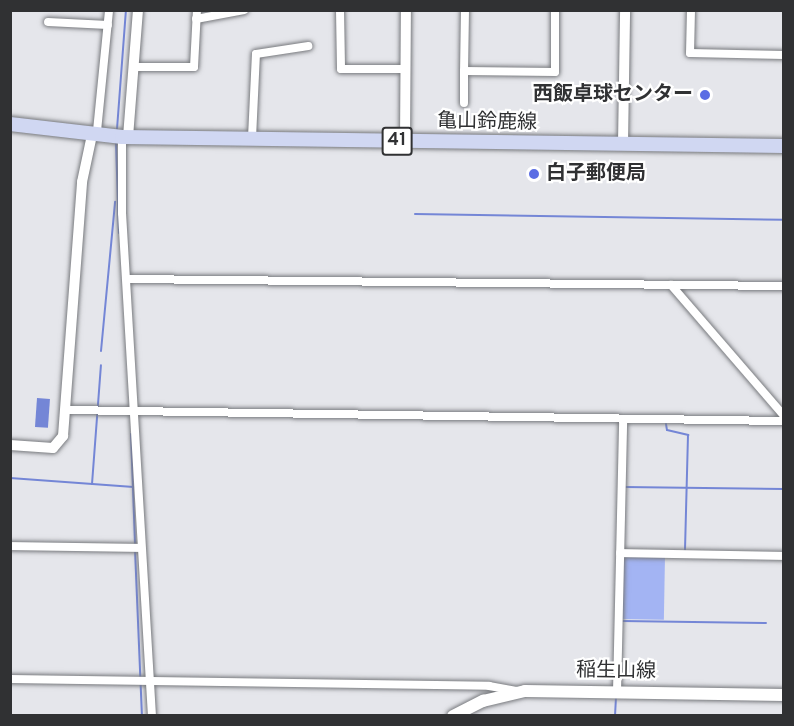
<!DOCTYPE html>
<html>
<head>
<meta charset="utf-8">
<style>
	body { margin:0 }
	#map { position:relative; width:794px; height:726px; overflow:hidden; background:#e5e6eb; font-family:Overpass,"Noto Sans JP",sans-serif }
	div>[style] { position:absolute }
	.green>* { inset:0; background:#a3b4f3; transform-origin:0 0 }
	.water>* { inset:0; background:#7486d6; transform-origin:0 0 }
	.stream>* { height:2px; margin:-1px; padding:0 1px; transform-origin:1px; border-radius:1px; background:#7486d6 }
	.roads { filter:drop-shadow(0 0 2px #787a7e) drop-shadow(0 0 2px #787a7e) }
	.minor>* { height:8px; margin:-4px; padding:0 4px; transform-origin:4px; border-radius:4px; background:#fff }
	.tertiary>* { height:10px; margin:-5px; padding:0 5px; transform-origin:5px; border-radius:5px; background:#fff }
	.secondary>* { height:12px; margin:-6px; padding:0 6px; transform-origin:6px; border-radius:6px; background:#fff }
	.primary>* { height:14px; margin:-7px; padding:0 7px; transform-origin:7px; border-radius:7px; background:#d0d7f2 }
	.dots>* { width:16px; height:16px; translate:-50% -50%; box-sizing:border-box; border:3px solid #fff; border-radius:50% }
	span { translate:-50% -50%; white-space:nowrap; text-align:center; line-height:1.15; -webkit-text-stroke:4.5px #fff; paint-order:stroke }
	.shield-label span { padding:2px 4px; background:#fff; border:2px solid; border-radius:4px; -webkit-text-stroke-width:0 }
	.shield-label { font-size:18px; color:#303133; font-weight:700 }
	.poi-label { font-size:20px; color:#303133; font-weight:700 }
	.right { translate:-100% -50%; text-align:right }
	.left { translate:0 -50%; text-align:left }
	.street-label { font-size:20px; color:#303133 }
	.frame { position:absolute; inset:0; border:12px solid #303133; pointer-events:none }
</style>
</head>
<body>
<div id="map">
	<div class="green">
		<i style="left:621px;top:555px;width:44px;height:64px;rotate:1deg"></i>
	</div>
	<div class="water">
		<i style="left:37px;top:398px;width:13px;height:29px;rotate:4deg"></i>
	</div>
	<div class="stream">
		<i style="left:117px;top:129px;width:119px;rotate:-85.7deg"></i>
		<i style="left:116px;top:143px;width:90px;rotate:88.1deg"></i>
		<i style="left:415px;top:214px;width:369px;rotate:0.9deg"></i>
		<i style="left:101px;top:351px;width:150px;rotate:-84.6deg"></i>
		<i style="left:666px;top:424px;width:6px;rotate:81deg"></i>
		<i style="left:667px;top:430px;width:22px;rotate:13deg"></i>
		<i style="left:688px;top:435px;width:116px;rotate:91.5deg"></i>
		<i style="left:131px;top:434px;width:111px;rotate:87.9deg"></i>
		<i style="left:10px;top:478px;width:124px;rotate:4.2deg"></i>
		<i style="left:92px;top:484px;width:119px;rotate:-85.7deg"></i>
		<i style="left:624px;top:487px;width:160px;rotate:0.7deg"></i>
		<i style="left:135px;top:550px;width:166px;rotate:87.6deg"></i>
		<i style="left:622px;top:621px;width:144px;rotate:0.8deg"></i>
		<i style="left:615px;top:716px;width:19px;rotate:-87deg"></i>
	</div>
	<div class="roads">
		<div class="minor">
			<i style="left:340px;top:10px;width:59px;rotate:89deg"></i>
			<i style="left:341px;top:69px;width:64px"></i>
			<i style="left:465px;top:10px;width:61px;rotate:90.9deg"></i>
			<i style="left:464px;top:71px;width:91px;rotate:0.6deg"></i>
			<i style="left:555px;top:72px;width:62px;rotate:-90deg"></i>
			<i style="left:691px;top:10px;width:43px;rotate:91.3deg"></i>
			<i style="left:690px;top:53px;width:94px;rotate:1.2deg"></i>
			<i style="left:196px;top:19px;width:49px;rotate:-10.6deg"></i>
			<i style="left:48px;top:22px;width:60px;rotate:2.9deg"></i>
			<i style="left:134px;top:67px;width:60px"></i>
			<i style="left:194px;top:67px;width:57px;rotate:-87deg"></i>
			<i style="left:464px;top:103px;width:32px;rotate:-90deg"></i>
			<i style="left:97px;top:131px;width:122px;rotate:-84.3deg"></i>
			<i style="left:122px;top:137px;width:76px;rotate:90deg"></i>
			<i style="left:122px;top:213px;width:504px;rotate:86.59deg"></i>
			<i style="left:252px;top:138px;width:84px;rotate:-87.3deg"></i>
			<i style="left:256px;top:54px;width:53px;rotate:-8.7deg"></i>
			<i style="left:127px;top:279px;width:657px;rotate:0.61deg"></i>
			<i style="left:671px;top:285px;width:173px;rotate:49.2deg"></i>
			<i style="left:65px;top:410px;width:719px;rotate:0.88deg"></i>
			<i style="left:10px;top:546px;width:131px;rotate:0.9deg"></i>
			<i style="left:620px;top:553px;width:164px;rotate:1deg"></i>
			<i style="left:10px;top:679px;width:479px;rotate:0.8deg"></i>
			<i style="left:489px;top:686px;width:28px;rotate:10deg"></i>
			<i style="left:617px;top:692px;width:272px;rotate:-88.7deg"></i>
		</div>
		<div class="tertiary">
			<i style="left:128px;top:137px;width:127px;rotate:-85.5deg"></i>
			<i style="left:405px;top:141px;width:131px;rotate:-89.6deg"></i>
			<i style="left:623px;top:144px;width:134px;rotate:-89.1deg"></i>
			<i style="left:10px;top:445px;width:43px;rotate:4deg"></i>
			<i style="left:53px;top:448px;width:16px;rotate:-50deg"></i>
			<i style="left:63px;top:436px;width:255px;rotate:-85.7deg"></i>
			<i style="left:82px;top:182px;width:48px;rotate:-78deg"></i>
		</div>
		<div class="secondary">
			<i style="left:453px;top:716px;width:34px;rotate:-27deg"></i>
			<i style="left:483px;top:701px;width:43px;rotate:-13.4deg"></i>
			<i style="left:525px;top:691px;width:259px;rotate:0.9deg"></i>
		</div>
		<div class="primary">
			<i style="left:10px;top:124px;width:113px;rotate:6.6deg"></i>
			<i style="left:122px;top:137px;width:662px;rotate:0.78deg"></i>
		</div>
	</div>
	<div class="dots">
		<i style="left:705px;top:95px;background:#5b6de4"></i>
		<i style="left:534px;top:174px;background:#5b6de4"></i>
	</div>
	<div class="shield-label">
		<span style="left:397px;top:141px">41</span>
	</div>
	<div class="poi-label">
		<span class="right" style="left:693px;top:95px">西飯卓球センター</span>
		<span class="left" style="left:546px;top:174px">白子郵便局</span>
	</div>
	<div class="street-label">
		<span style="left:487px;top:123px;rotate:1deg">亀山鈴鹿線</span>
		<span style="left:616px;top:672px;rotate:1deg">稲生山線</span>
	</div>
	<div class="frame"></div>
</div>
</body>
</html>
